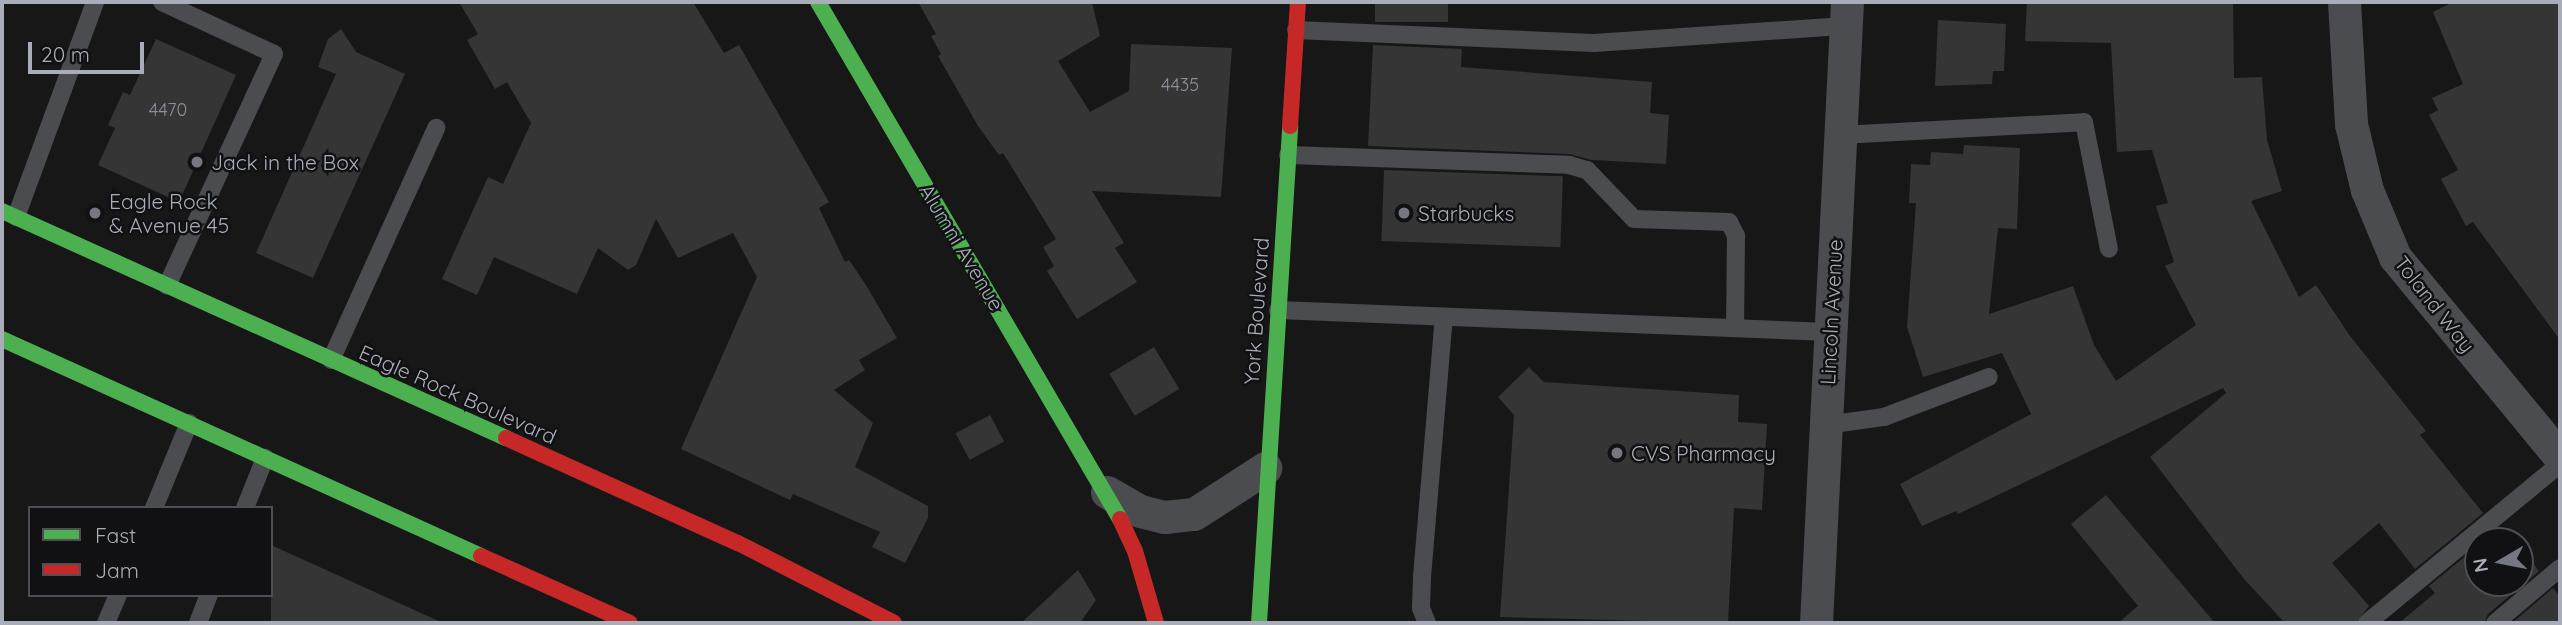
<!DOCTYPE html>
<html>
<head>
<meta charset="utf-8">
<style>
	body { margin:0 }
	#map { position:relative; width:2562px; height:625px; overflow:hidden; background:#171717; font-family:Quicksand,sans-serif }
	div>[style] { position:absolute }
	.building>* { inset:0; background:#353536; transform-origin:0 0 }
	.lane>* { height:18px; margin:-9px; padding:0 9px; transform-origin:9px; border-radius:9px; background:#4b4c50 }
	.street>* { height:33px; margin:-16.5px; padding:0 16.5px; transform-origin:16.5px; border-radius:16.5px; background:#4b4c50 }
	.fast>* { height:16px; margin:-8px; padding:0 8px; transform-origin:8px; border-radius:8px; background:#4caf50 }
	.jam>* { height:16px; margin:-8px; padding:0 8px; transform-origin:8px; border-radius:8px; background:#c62828 }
	.dots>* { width:19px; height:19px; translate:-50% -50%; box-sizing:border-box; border:4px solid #111113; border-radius:50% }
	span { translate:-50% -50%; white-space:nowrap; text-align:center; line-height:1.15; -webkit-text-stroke:5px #111113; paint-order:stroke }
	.number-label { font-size:18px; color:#8b8f98 }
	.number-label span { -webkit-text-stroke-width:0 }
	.poi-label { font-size:21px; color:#a8adb8 }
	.left { translate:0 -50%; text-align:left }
	.street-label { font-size:21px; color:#a8adb8 }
	.frame { position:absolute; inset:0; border:4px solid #a8adb8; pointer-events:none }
	.legend { position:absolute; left:28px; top:506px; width:245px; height:91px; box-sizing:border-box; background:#111113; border:2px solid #4d4f55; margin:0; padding:9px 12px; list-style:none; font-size:21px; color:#a8adb8 }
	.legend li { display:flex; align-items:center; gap:14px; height:35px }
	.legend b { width:35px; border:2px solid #4d4f55 }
	.north { position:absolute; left:2464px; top:527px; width:70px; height:70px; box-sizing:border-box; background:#111113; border:2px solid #4d4f55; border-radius:50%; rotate:260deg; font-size:19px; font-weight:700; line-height:28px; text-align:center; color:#a8adb8 }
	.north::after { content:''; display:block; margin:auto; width:24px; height:32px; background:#757880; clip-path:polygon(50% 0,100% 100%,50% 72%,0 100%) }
	.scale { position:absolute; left:28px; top:42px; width:116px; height:32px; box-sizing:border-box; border:4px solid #a8adb8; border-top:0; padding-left:9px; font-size:21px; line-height:24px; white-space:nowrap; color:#a8adb8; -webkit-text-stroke:5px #111113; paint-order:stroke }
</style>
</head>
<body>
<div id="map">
	<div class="building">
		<i style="clip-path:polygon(459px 2px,693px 2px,724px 53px,739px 45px,829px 202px,819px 208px,845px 262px,849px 260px,866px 285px,897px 338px,859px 360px,865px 370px,834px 390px,873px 423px,855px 467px,928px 506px,928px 518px,905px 563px,872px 547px,880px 532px,793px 494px,790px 500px,681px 449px,757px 277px,733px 233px,678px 258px,656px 219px,636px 265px,628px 270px,598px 248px,577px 294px,494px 257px,477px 295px,442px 279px,488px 177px,503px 184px,531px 123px,507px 82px,495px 89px,467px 40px,478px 34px)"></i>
		<i style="clip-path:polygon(918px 2px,1092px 2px,1100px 36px,1058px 61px,1090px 112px,1129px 91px,1131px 44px,1232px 48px,1221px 197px,1092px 191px,1124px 243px,1115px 248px,1137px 282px,1077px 319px,1047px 271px,1054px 266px,1043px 247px,1056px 239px,1003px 153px,999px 155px,978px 126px,938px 56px,941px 54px,931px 36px,936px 34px)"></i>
		<i style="left:1375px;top:2px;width:73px;height:20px"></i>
		<i style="clip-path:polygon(2027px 2px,2233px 2px,2234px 78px,2262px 77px,2267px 140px,2282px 191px,2251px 201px,2299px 297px,2316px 285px,2350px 336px,2426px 431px,2420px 435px,2483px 513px,2415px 569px,2379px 523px,2332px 563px,2369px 606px,2356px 623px,2285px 623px,2244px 579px,2150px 457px,2226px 393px,2223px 388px,1958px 514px,1956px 511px,1922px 526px,1900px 484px,2031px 414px,2002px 353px,1923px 377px,1907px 327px,1916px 203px,1909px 203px,1911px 164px,1930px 165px,1931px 152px,1963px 154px,1964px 145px,2020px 148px,2017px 229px,1998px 228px,1989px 314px,2073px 286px,2094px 345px,2116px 381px,2196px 325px,2165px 266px,2174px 262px,2156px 206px,2168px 203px,2152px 150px,2117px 152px,2111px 43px,2025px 41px)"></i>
		<i style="clip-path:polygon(2453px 2px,2560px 2px,2560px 340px,2473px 222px,2466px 226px,2441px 179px,2458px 170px,2429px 115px,2438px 110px,2432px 98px,2463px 84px,2433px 12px)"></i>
		<i style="clip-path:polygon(1938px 20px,2006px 24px,2004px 71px,1993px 71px,1992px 84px,1935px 86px)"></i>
		<i style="clip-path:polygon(341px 29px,356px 52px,405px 74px,313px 278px,256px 253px,336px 74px,318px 67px,328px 39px)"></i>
		<i style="clip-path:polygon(156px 39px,236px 75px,179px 202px,98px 165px,115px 128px,108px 125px,123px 92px,130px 95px)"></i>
		<i style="clip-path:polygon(1373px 45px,1462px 49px,1461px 67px,1652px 82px,1650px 113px,1669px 115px,1666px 164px,1592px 160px,1569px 154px,1368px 146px)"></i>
		<i style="left:1384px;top:170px;width:179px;height:71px;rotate:2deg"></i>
		<i style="left:1154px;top:347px;width:49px;height:52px;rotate:59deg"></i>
		<i style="clip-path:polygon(1529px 367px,1544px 382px,1739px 395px,1738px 422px,1767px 424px,1762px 510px,1734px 508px,1728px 623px,1500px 617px,1514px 415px,1498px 397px)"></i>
		<i style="left:990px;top:415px;width:30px;height:39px;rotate:62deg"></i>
		<i style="clip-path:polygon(2106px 495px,2215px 623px,2118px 623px,2138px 606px,2071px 524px)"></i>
		<i style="clip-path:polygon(271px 545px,443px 623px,271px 623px)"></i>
		<i style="clip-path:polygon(2478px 546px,2478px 583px,2520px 583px,2520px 546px,2539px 571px,2488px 614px,2484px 623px,2399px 623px,2435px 593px,2429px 586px)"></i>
		<i style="clip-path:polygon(1078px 570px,1096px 600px,1080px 623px,1021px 623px)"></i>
		<i style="clip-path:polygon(2553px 588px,2560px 597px,2560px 623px,2512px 623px)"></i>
	</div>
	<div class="lane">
		<i style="left:162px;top:2px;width:123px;rotate:24.9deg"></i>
		<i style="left:274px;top:54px;width:255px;rotate:114.8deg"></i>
		<i style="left:1296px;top:30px;width:298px;rotate:2.5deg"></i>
		<i style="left:1594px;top:43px;width:252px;rotate:-3.9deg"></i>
		<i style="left:1840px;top:135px;width:244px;rotate:-3deg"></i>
		<i style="left:2084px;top:122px;width:129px;rotate:78.9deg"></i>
		<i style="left:1288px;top:155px;width:281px;rotate:2deg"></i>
		<i style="left:1569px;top:165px;width:19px;rotate:16deg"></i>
		<i style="left:1587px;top:170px;width:68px;rotate:46.2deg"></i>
		<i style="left:1634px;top:219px;width:95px;rotate:1.8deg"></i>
		<i style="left:1729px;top:222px;width:16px;rotate:63deg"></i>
		<i style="left:1736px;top:236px;width:92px;rotate:90.6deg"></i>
		<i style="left:16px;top:217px;width:229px;rotate:-69.8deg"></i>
		<i style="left:1278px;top:310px;width:552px;rotate:2.28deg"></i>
		<i style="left:331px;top:360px;width:255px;rotate:-65.6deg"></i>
		<i style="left:1826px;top:425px;width:59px;rotate:-7.9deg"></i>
		<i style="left:1884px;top:417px;width:112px;rotate:-20.9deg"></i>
		<i style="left:154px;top:508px;width:92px;rotate:-67.6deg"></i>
		<i style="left:245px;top:508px;width:54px;rotate:-68.2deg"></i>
		<i style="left:106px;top:623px;width:30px;rotate:-67deg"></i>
		<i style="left:198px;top:623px;width:30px;rotate:-69deg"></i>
		<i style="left:1427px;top:623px;width:16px;rotate:-112deg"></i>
		<i style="left:1421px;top:608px;width:31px;rotate:-88deg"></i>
		<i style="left:1422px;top:577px;width:261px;rotate:-85.2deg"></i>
		<i style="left:2367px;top:623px;width:250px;rotate:-39.5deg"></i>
		<i style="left:2495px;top:623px;width:85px;rotate:-40.2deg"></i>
	</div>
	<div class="street">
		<i style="left:2344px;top:2px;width:122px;rotate:86.7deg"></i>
		<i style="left:2351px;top:124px;width:68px;rotate:76.4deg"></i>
		<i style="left:2367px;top:190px;width:73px;rotate:67.3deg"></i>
		<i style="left:2395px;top:257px;width:259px;rotate:50.5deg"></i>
		<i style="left:1107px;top:492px;width:38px;rotate:30deg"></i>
		<i style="left:1140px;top:511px;width:25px;rotate:14deg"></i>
		<i style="left:1164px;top:517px;width:30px;rotate:-6deg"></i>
		<i style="left:1194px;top:514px;width:85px;rotate:-32.9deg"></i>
		<i style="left:1816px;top:623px;width:622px;rotate:-87.14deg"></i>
	</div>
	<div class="fast">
		<i style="left:818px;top:2px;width:599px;rotate:59.71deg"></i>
		<i style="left:2px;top:211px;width:553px;rotate:24.25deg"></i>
		<i style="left:2px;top:339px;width:526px;rotate:24.37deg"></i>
		<i style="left:1259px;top:623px;width:498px;rotate:-86.4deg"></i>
	</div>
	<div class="jam">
		<i style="left:1290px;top:126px;width:124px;rotate:-86.3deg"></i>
		<i style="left:506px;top:438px;width:255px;rotate:24.4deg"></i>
		<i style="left:738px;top:543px;width:175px;rotate:27.1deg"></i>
		<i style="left:1120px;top:519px;width:35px;rotate:65deg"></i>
		<i style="left:1135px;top:551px;width:75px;rotate:73.7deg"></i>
		<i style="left:481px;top:556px;width:163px;rotate:24.2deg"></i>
	</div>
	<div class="dots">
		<i style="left:197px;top:162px;background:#757880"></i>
		<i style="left:95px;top:213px;background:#757880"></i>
		<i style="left:1404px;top:213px;background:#757880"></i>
		<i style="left:1617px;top:453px;background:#757880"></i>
	</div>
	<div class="number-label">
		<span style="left:1180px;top:85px">4435</span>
		<span style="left:168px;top:110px">4470</span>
	</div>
	<div class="poi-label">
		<span class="left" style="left:211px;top:162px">Jack in the Box</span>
		<span class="left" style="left:109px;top:213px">Eagle Rock<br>&amp; Avenue 45</span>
		<span class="left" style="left:1418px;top:213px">Starbucks</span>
		<span class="left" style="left:1631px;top:453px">CVS Pharmacy</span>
	</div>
	<div class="street-label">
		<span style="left:962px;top:247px;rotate:59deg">Alumni Avenue</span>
		<span style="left:2435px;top:304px;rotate:52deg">Toland Way</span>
		<span style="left:1256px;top:311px;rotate:-86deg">York Boulevard</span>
		<span style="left:1831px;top:312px;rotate:-87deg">Lincoln Avenue</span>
		<span style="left:458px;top:394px;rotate:24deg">Eagle Rock Boulevard</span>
	</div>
	<div class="frame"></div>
	<ul class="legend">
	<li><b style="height:9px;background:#4caf50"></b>Fast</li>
	<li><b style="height:9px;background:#c62828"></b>Jam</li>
	</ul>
	<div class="north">N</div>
	<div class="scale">20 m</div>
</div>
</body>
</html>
